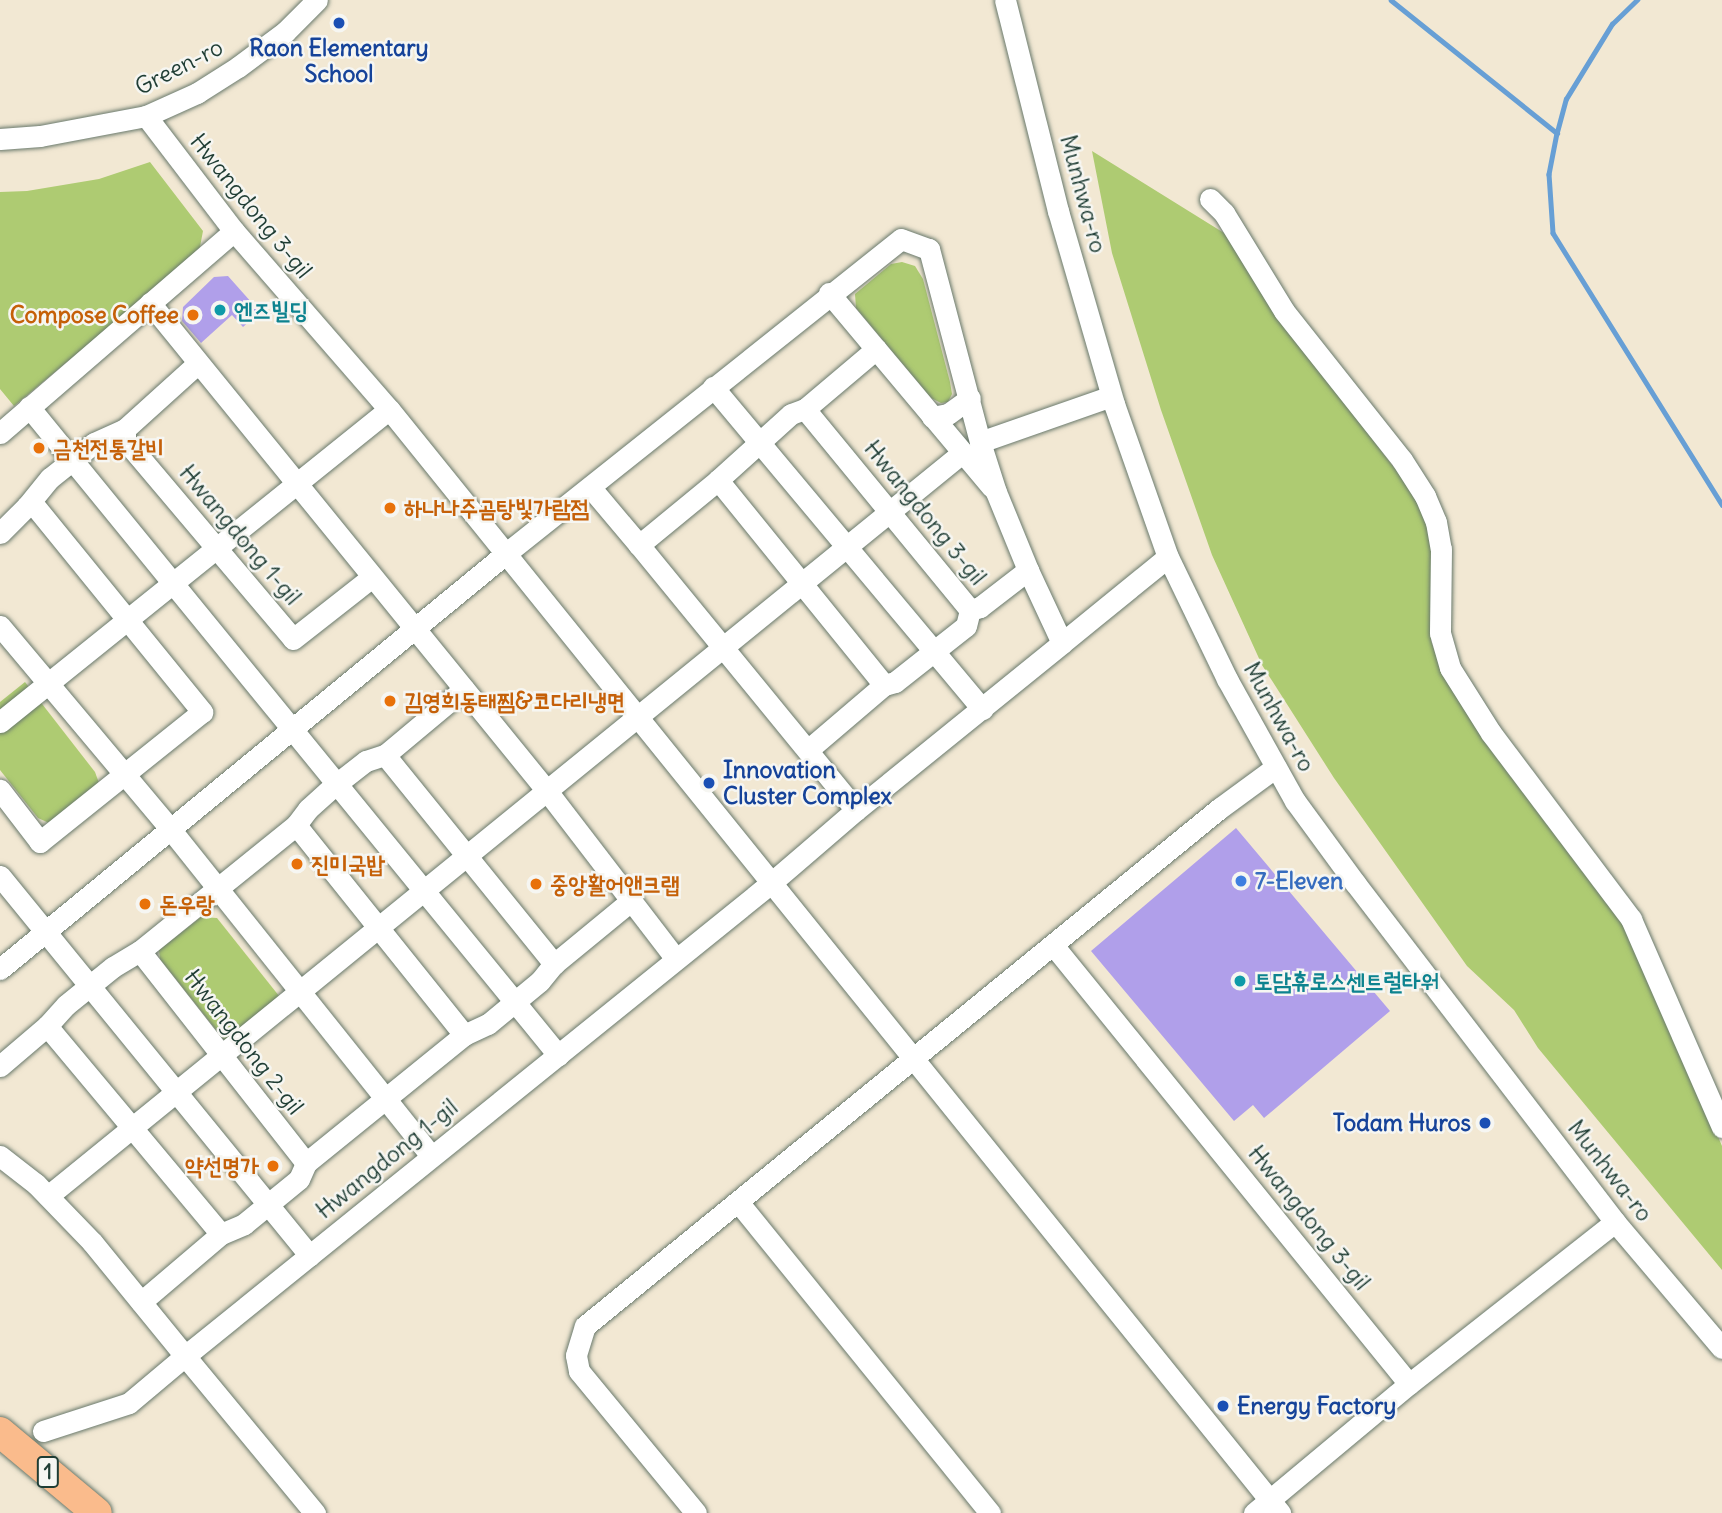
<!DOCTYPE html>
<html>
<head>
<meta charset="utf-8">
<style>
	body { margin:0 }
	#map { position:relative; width:1722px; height:1513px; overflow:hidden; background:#f2e8d3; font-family:Delius,"Poor Story",sans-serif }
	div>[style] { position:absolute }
	.green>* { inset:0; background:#aecb72 }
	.stream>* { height:4.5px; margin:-2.25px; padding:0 2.25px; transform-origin:2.25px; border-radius:2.25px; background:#679fd5 }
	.building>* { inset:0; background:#b09fea }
	.roads { filter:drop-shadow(0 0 2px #69796c) drop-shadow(0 0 2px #69796c) }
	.minor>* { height:21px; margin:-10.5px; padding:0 10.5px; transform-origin:10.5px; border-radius:10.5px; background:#fff }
	.highway>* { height:30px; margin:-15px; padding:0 15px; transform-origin:15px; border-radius:15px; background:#fabb8c }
	.dots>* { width:19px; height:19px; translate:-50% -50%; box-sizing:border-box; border:4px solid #f6f6f2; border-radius:50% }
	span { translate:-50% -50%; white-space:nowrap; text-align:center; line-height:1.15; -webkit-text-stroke:5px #f6f6f2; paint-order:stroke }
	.shield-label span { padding:2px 5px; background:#f6f6f2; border:2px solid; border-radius:5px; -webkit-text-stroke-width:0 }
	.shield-label { font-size:21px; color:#1f3d34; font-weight:700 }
	.transit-label { font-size:23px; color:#164399; font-weight:700 }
	.left { translate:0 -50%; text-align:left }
	.right { translate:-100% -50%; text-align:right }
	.street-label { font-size:23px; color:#1f3d34 }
	.culture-label { font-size:23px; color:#0d838f; font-weight:700 }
	.food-label { font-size:23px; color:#c56008; font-weight:700 }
	.shop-label { font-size:23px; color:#366cbe; font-weight:700 }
</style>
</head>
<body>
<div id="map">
	<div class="green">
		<i style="clip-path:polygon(1092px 151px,1224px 233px,1340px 397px,1405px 482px,1428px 522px,1434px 570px,1431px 641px,1445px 679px,1626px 919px,1722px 1146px,1722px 1270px,1538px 1048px,1514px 1010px,1467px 966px,1334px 778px,1262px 665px,1212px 555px,1161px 410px,1112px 253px)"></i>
		<i style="clip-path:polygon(150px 162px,203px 231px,199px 252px,14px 406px,0 389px,0 192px,27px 191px,99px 179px)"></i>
		<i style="clip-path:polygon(902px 262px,915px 266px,923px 279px,950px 382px,952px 394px,948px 402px,941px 403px,931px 398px,856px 308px,855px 294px,891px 264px)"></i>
		<i style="clip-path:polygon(25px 682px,95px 772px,99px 783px,49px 823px,38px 818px,0 770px,0 702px)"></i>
		<i style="clip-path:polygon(201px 917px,217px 918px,291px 1011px,236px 1055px,160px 959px,159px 950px)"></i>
	</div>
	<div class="stream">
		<i style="left:1391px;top:0;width:213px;rotate:38.7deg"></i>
		<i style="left:1557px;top:133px;width:42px;rotate:101deg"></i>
		<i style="left:1549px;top:174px;width:59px;rotate:86.1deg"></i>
		<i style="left:1553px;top:233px;width:320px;rotate:58.1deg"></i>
		<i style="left:1557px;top:132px;width:34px;rotate:-75deg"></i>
		<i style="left:1566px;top:99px;width:88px;rotate:-58.5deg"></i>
		<i style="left:1612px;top:24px;width:35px;rotate:-44deg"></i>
	</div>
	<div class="building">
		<i style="clip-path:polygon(228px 276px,260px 312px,243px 327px,232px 315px,201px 343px,182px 321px,183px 307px,214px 277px)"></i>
		<i style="clip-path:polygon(1236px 828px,1390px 1011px,1264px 1118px,1253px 1105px,1234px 1121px,1091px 951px)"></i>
	</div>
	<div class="roads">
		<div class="minor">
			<i style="left:1005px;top:0;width:218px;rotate:75.9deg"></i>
			<i style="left:1058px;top:211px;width:201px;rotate:73.8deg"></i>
			<i style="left:1114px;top:404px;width:162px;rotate:70.6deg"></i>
			<i style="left:1168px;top:557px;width:136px;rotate:64.2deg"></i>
			<i style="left:1227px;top:679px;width:140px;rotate:60.9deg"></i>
			<i style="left:1295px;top:801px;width:102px;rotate:53.8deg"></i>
			<i style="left:1355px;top:883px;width:427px;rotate:52.5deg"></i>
			<i style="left:1615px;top:1222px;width:165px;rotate:49.7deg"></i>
			<i style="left:146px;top:116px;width:145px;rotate:52.6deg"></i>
			<i style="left:234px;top:231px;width:236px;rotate:49deg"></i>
			<i style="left:389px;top:409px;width:1419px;rotate:51.09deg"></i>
			<i style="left:0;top:139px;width:40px;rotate:-4.3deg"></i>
			<i style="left:40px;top:136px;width:108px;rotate:-10.7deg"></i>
			<i style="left:146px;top:116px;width:56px;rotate:-24.3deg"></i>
			<i style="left:197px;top:93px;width:49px;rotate:-32.4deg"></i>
			<i style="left:238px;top:67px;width:59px;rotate:-36.7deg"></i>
			<i style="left:285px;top:32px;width:45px;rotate:-45deg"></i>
			<i style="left:1210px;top:199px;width:20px;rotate:45deg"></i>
			<i style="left:1224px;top:213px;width:115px;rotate:58.5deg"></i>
			<i style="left:1284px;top:311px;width:190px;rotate:51.6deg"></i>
			<i style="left:1402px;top:460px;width:43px;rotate:57.4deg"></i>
			<i style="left:1425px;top:496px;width:28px;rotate:67deg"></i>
			<i style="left:1436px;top:522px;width:27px;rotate:80deg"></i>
			<i style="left:1441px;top:549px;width:84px;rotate:90.7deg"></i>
			<i style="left:1440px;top:633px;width:36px;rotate:74deg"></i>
			<i style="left:1450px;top:668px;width:77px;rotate:57.8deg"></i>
			<i style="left:1491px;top:733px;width:233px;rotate:53deg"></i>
			<i style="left:1631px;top:919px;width:227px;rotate:66.4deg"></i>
			<i style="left:829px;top:293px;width:73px;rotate:50deg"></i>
			<i style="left:150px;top:303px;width:629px;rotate:50.87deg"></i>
			<i style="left:547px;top:791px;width:210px;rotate:52.5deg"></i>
			<i style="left:197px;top:364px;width:97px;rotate:137.9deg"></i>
			<i style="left:125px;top:429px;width:11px;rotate:90deg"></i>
			<i style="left:125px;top:440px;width:260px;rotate:49.8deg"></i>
			<i style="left:293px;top:639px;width:100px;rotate:-38.1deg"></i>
			<i style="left:713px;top:387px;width:420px;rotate:50.1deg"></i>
			<i style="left:29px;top:407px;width:837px;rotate:50.77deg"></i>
			<i style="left:932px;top:417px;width:16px;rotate:-11deg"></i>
			<i style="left:948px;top:414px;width:27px;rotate:-36deg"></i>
			<i style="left:0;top:433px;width:309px;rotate:-40.8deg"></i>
			<i style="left:980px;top:442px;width:139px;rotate:-19.3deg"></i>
			<i style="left:718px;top:480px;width:98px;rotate:-42.1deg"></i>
			<i style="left:791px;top:414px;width:15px;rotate:-20deg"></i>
			<i style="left:591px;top:488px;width:75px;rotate:49.9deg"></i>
			<i style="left:27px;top:506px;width:36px;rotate:-51deg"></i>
			<i style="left:50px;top:478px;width:56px;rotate:-38.5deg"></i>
			<i style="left:94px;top:443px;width:34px;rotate:-24deg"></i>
			<i style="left:0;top:533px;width:38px;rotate:-45deg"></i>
			<i style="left:27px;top:506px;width:7px;rotate:-8deg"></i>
			<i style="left:34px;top:505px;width:267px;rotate:50.9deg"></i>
			<i style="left:202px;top:712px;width:208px;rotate:141.3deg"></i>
			<i style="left:40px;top:842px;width:66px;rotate:-127.6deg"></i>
			<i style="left:0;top:626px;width:266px;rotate:50deg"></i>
			<i style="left:171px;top:830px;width:417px;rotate:51.4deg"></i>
			<i style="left:1062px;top:643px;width:136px;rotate:-39.1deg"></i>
			<i style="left:464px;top:689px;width:103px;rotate:140.1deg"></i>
			<i style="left:385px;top:755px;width:269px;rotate:51deg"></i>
			<i style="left:554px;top:964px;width:101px;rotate:-39.4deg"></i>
			<i style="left:0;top:722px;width:499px;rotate:-38.8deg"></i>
			<i style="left:809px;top:749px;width:99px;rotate:-40.5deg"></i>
			<i style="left:884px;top:685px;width:11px;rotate:-15deg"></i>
			<i style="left:895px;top:682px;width:90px;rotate:-38.3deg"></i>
			<i style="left:966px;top:626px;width:16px;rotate:-76deg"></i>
			<i style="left:856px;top:810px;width:265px;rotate:-39deg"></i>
			<i style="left:1062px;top:643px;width:81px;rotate:-115deg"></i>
			<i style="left:1028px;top:570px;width:61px;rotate:142.4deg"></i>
			<i style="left:980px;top:607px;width:10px;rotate:163deg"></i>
			<i style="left:970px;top:610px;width:260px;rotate:-129.4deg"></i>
			<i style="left:805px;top:409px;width:93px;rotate:-40.2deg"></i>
			<i style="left:876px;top:349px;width:180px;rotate:50deg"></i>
			<i style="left:296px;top:825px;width:269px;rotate:51.3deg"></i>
			<i style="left:464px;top:1035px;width:203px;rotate:141deg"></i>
			<i style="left:306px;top:1163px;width:269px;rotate:-128.1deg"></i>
			<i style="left:140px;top:951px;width:201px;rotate:-38.9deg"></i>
			<i style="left:296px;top:825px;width:20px;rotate:-53deg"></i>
			<i style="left:308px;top:809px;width:36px;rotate:-42deg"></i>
			<i style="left:335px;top:785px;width:39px;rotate:-38deg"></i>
			<i style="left:366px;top:761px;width:20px;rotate:-18deg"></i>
			<i style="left:0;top:876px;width:490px;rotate:50.8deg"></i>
			<i style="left:1053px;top:945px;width:565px;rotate:50.96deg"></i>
			<i style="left:0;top:969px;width:652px;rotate:-39.4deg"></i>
			<i style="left:504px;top:555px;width:507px;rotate:-38.52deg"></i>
			<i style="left:901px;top:239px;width:30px;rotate:20deg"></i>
			<i style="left:929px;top:249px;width:200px;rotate:75.2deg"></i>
			<i style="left:980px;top:442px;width:52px;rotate:72.3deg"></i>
			<i style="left:996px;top:492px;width:84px;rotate:67.7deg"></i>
			<i style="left:47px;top:1026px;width:28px;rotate:-48deg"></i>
			<i style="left:66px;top:1005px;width:60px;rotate:-39deg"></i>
			<i style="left:113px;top:967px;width:31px;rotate:-31deg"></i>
			<i style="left:464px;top:1035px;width:26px;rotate:-25deg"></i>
			<i style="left:488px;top:1024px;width:67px;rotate:-39.6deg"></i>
			<i style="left:540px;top:981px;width:22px;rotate:-51deg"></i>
			<i style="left:0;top:1066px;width:62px;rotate:-40.4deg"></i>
			<i style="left:47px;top:1026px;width:271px;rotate:50.1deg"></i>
			<i style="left:221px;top:1234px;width:105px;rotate:139.6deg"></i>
			<i style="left:0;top:1156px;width:46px;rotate:37.9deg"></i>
			<i style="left:36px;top:1184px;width:81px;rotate:46deg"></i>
			<i style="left:92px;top:1242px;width:147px;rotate:50.8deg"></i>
			<i style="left:185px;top:1356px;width:753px;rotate:-38.91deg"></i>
			<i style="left:771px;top:883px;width:112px;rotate:-40.7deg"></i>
			<i style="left:856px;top:810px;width:343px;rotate:-129.3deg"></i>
			<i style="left:639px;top:545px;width:102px;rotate:-39.4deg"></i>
			<i style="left:718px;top:480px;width:264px;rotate:51deg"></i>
			<i style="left:48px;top:1196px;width:1178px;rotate:-39.11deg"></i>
			<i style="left:739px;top:1203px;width:399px;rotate:51deg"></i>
			<i style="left:221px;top:1234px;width:25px;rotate:-23deg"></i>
			<i style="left:244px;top:1224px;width:71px;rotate:-39.3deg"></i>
			<i style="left:299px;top:1179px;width:17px;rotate:-66deg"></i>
			<i style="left:43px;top:1431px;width:90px;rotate:-18deg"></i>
			<i style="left:129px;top:1403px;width:73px;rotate:-40deg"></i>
			<i style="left:185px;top:1356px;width:204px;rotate:50.4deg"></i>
			<i style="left:696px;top:1513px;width:184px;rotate:-129.5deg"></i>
			<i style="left:579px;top:1371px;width:16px;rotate:-101deg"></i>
			<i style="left:576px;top:1355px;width:30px;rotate:-73deg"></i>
			<i style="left:585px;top:1326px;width:819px;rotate:-39.21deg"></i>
			<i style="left:1220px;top:808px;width:69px;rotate:-36.2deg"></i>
			<i style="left:1254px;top:1513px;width:202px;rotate:-39.8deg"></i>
			<i style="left:1409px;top:1384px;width:262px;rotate:-38.2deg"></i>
		</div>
		<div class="highway">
			<i style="left:0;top:1432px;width:126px;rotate:39.9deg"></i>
		</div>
	</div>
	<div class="dots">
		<i style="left:339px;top:23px;background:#1a4fb4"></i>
		<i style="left:220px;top:310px;background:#0f9aa8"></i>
		<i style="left:193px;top:315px;background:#e8710a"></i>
		<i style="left:39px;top:448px;background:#e8710a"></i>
		<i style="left:390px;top:508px;background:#e8710a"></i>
		<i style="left:390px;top:701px;background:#e8710a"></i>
		<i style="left:709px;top:783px;background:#1a4fb4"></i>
		<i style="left:297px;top:864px;background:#e8710a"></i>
		<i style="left:1241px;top:881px;background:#3f7fe0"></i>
		<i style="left:536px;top:884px;background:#e8710a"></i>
		<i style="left:145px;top:904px;background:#e8710a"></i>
		<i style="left:1240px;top:981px;background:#0f9aa8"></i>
		<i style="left:1485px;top:1123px;background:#1a4fb4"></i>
		<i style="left:273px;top:1166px;background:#e8710a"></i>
		<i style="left:1223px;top:1406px;background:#1a4fb4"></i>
	</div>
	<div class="shield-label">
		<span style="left:48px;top:1472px">1</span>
	</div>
	<div class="transit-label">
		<span style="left:339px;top:61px">Raon Elementary<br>School</span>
		<span class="left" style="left:723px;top:783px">Innovation<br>Cluster Complex</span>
		<span class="right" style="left:1471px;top:1123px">Todam Huros</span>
		<span class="left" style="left:1237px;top:1406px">Energy Factory</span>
	</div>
	<div class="street-label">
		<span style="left:179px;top:67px;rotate:-27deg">Green-ro</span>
		<span style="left:1083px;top:194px;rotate:75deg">Munhwa-ro</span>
		<span style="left:251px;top:206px;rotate:51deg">Hwangdong 3-gil</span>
		<span style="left:925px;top:513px;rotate:51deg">Hwangdong 3-gil</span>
		<span style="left:240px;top:535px;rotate:50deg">Hwangdong 1-gil</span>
		<span style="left:1279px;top:717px;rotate:61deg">Munhwa-ro</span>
		<span style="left:244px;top:1042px;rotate:52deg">Hwangdong 2-gil</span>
		<span style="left:387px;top:1159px;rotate:-39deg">Hwangdong 1-gil</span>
		<span style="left:1610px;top:1171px;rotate:52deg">Munhwa-ro</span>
		<span style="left:1309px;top:1218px;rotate:51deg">Hwangdong 3-gil</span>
	</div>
	<div class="culture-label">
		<span class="left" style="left:234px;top:310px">엔즈빌딩</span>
		<span class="left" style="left:1254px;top:981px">토담휴로스센트럴타워</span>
	</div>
	<div class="food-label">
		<span class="right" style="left:179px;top:315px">Compose Coffee</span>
		<span class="left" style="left:53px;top:448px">금천전통갈비</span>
		<span class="left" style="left:404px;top:508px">하나나주곰탕빛가람점</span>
		<span class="left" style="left:404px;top:701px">김영희동태찜&amp;코다리냉면</span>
		<span class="left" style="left:311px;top:864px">진미국밥</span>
		<span class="left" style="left:550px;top:884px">중앙활어앤크랩</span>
		<span class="left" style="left:159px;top:904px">돈우랑</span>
		<span class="right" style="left:259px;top:1166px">약선명가</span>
	</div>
	<div class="shop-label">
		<span class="left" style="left:1255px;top:881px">7-Eleven</span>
	</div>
</div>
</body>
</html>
